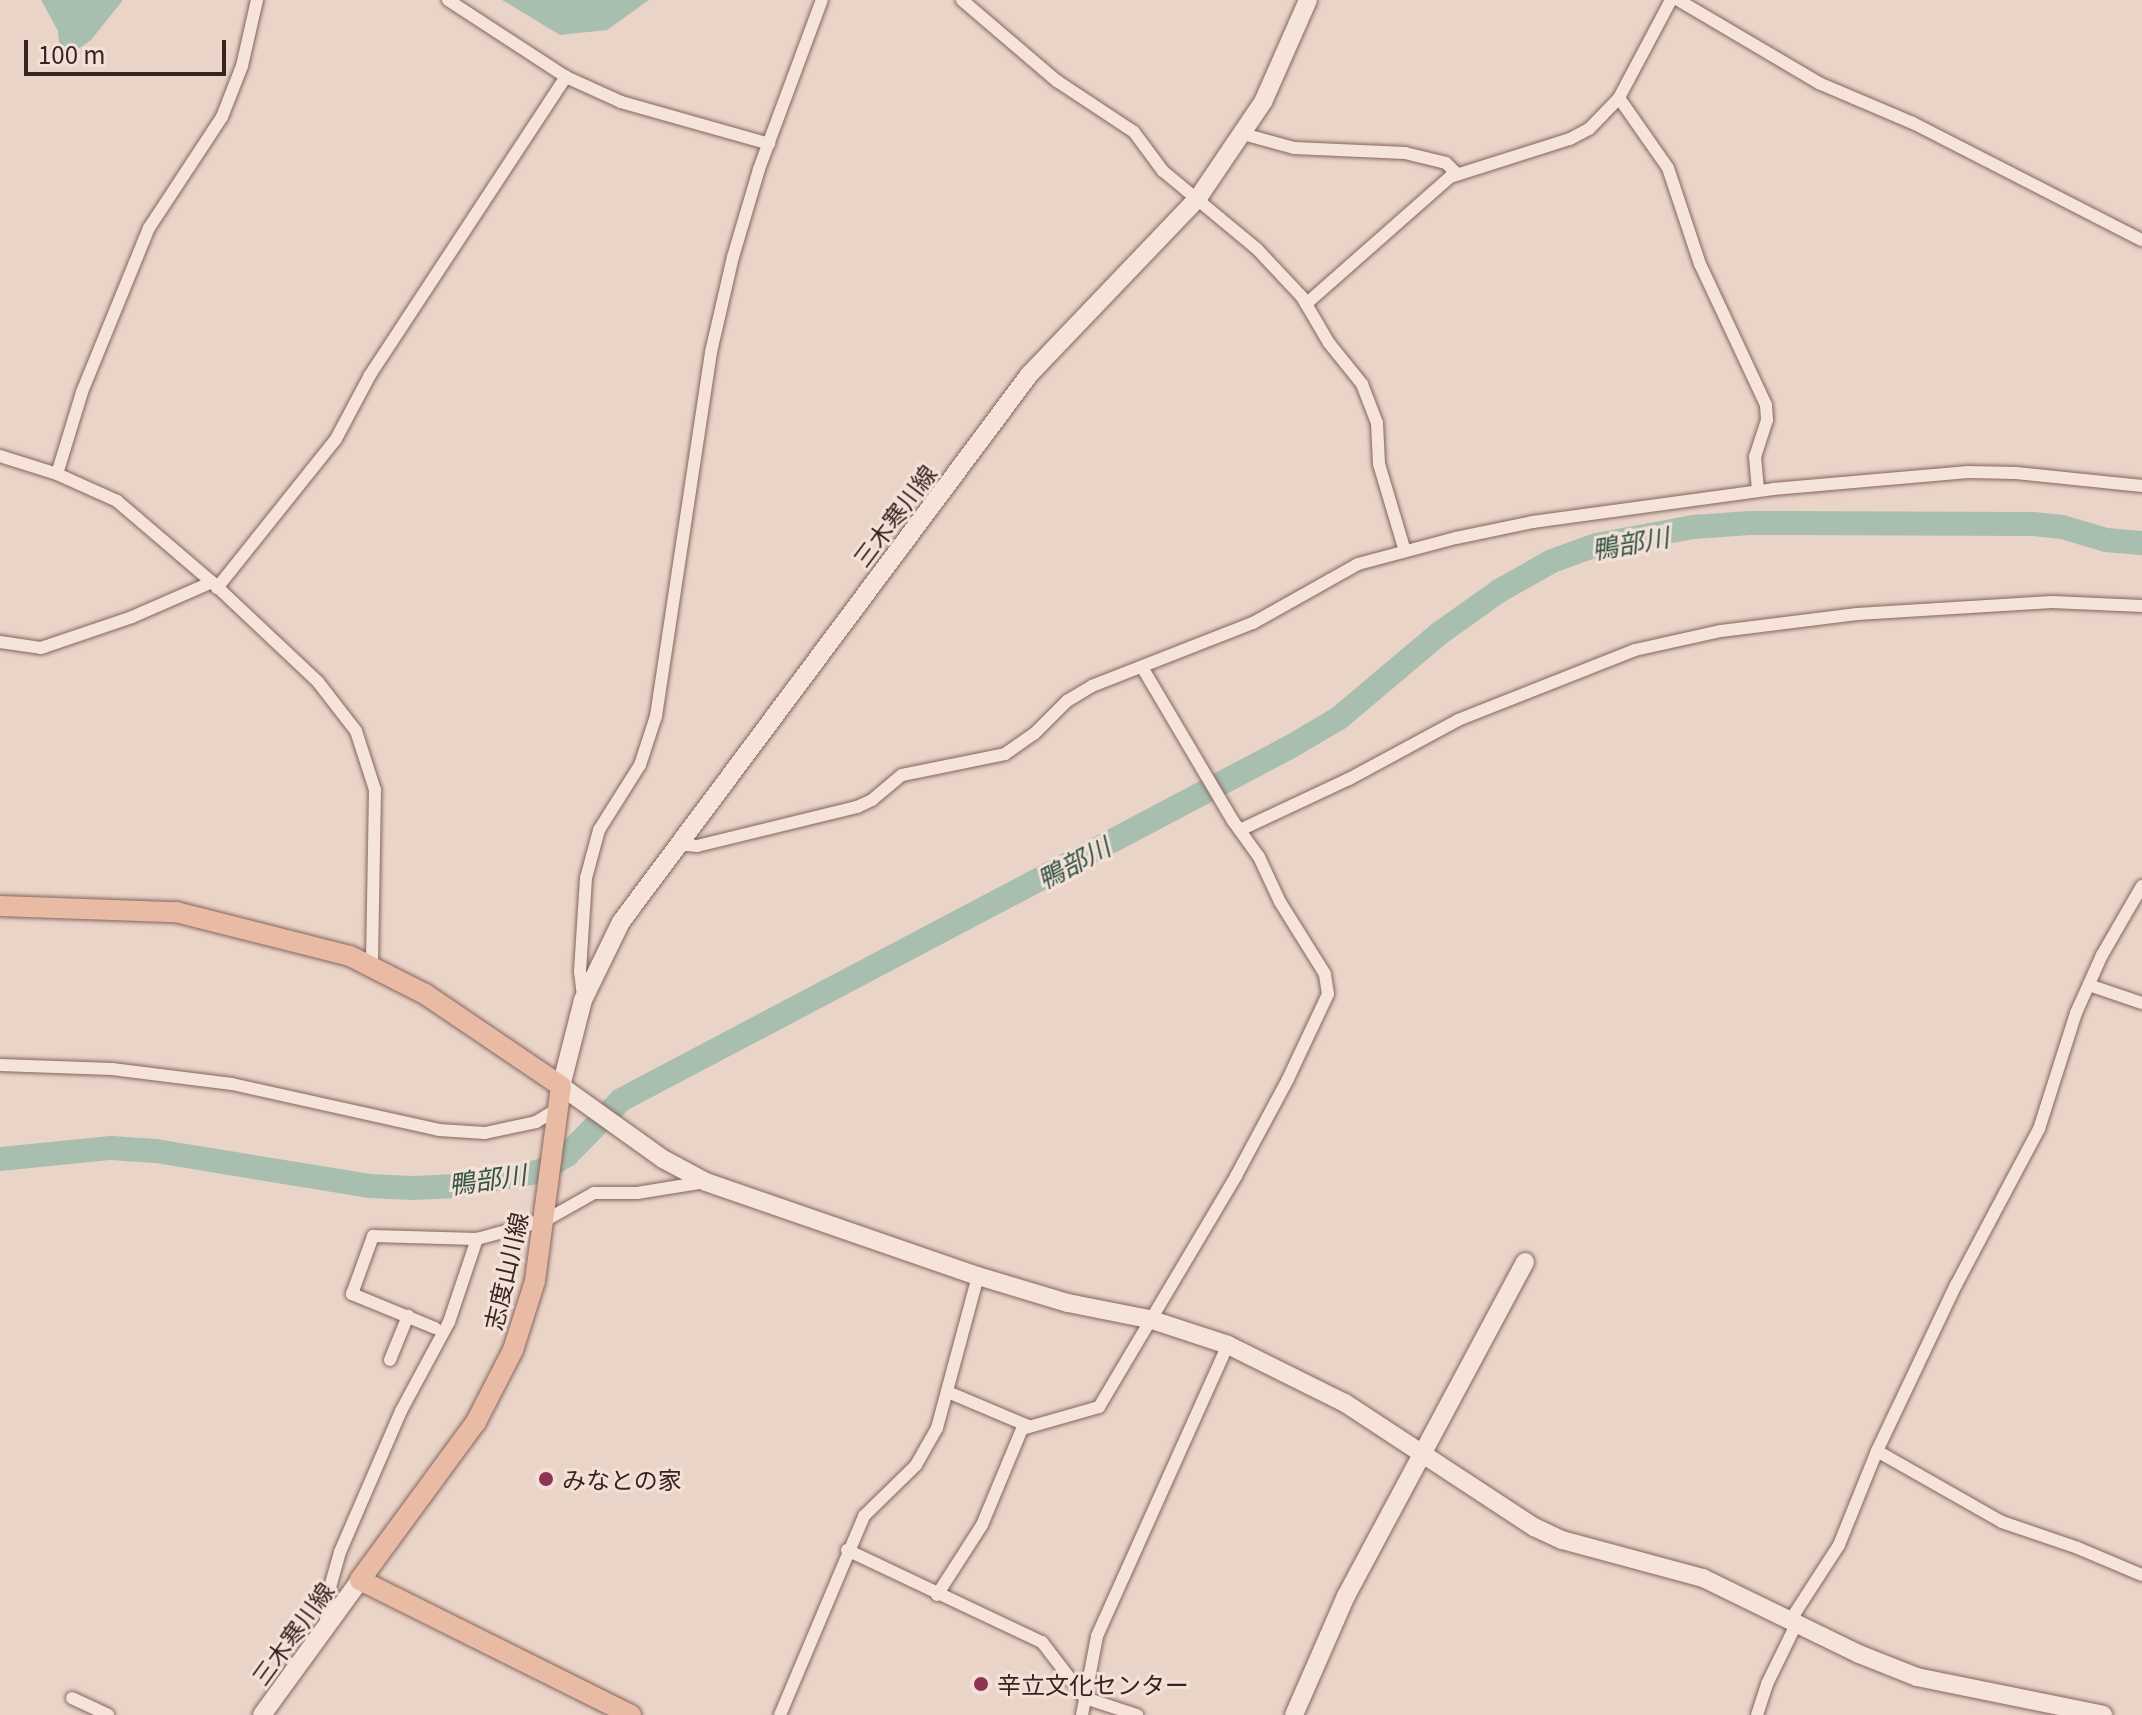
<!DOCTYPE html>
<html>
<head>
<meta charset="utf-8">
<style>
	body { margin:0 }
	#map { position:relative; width:2142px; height:1715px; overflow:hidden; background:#ead4c8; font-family:Georgia,"Noto Sans JP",serif }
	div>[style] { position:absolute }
	.water>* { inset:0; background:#a8bfb0 }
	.river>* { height:24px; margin:-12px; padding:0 12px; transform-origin:12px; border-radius:12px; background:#a8bfb0 }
	.roads { filter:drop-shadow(0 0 2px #85655f) drop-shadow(0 0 2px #85655f) }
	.street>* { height:12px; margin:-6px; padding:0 6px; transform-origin:6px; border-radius:6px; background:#f6e4db }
	.secondary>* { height:18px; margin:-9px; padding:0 9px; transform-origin:9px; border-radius:9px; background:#f6e4db }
	.primary>* { height:20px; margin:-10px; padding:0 10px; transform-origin:10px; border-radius:10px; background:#eabba4 }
	.dots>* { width:22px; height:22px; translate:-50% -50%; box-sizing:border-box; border:4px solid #f3e1d7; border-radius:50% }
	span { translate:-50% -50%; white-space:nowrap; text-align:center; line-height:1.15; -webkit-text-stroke:6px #f3e1d7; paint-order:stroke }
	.street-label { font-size:24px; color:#372421 }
	.poi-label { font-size:24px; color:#372421 }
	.left { translate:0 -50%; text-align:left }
	.water-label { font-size:26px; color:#325546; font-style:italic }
	.scale { position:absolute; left:24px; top:40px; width:202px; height:36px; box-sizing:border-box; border:4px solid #372421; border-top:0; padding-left:10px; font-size:24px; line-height:28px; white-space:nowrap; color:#372421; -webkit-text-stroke:6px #f3e1d7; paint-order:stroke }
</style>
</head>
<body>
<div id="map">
	<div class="water">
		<i style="clip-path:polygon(41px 0,123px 0,91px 40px,71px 54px,60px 53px,58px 31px)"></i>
		<i style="clip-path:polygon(502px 0,649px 0,607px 30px,560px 35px)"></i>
	</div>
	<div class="river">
		<i style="left:0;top:1159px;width:112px;rotate:-5.7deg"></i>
		<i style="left:111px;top:1148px;width:45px;rotate:3.8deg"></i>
		<i style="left:156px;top:1151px;width:216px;rotate:9.3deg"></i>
		<i style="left:369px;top:1186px;width:44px;rotate:2.6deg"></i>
		<i style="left:413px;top:1188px;width:44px;rotate:-2.6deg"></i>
		<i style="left:457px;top:1186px;width:85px;rotate:-10.1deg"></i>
		<i style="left:541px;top:1171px;width:31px;rotate:-32deg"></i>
		<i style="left:567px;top:1155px;width:77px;rotate:-45.5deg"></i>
		<i style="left:621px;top:1100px;width:756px;rotate:-27.82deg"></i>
		<i style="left:1290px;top:747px;width:57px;rotate:-30.6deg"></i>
		<i style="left:1339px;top:718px;width:132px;rotate:-40.1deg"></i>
		<i style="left:1440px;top:633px;width:72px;rotate:-35.4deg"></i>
		<i style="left:1499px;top:591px;width:61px;rotate:-29.5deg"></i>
		<i style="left:1552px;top:561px;width:47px;rotate:-20deg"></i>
		<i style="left:1596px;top:545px;width:99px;rotate:-10.5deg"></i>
		<i style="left:1693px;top:527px;width:57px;rotate:-4deg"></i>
		<i style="left:1750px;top:523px;width:283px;rotate:0.2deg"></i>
		<i style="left:2033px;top:524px;width:29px;rotate:6deg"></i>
		<i style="left:2062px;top:527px;width:46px;rotate:16.5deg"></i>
		<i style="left:2106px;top:540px;width:36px;rotate:5deg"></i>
	</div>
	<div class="roads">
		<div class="street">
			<i style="left:448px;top:0;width:141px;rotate:33.1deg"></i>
			<i style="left:566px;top:77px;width:60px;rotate:24.4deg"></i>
			<i style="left:621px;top:102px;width:154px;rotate:15.8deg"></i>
			<i style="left:962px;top:0;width:125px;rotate:40.5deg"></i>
			<i style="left:1057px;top:81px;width:92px;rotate:33.5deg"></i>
			<i style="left:1134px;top:132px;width:49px;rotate:53.4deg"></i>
			<i style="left:1163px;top:171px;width:122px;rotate:39.7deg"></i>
			<i style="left:1257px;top:249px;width:66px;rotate:46.8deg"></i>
			<i style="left:1302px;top:297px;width:53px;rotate:59.6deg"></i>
			<i style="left:1329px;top:343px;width:53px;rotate:51.2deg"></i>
			<i style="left:1362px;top:384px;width:42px;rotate:69deg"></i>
			<i style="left:1377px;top:423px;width:41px;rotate:87.2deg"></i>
			<i style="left:1379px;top:464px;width:91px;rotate:73.4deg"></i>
			<i style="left:1671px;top:0;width:111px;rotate:118deg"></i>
			<i style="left:1619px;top:98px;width:85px;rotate:55deg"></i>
			<i style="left:1668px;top:168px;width:101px;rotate:71.6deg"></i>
			<i style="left:1700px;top:264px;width:156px;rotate:64.9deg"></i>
			<i style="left:1766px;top:405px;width:15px;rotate:86deg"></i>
			<i style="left:1767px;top:420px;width:38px;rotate:108deg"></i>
			<i style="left:1755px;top:456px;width:35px;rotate:85deg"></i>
			<i style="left:1678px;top:0;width:164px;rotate:30.5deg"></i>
			<i style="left:1819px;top:83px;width:102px;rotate:23.1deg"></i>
			<i style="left:1913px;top:123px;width:257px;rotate:27.1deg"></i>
			<i style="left:1243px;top:134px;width:53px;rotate:15.4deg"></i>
			<i style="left:1294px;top:148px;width:111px;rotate:2.6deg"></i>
			<i style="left:1405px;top:153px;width:42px;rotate:13.7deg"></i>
			<i style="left:1446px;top:163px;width:16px;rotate:45deg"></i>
			<i style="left:1306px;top:304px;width:192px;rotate:-41.4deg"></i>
			<i style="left:1450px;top:177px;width:126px;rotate:-17.6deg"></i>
			<i style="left:1570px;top:139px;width:21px;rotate:-28deg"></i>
			<i style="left:1589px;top:129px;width:43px;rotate:-45.9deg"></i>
			<i style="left:0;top:456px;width:60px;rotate:17.5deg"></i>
			<i style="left:57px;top:474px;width:66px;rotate:24.2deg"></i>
			<i style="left:117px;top:501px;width:125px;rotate:40.5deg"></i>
			<i style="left:212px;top:582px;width:146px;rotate:43.3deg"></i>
			<i style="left:318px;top:682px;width:62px;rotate:52.2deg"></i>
			<i style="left:356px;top:731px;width:62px;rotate:72.1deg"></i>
			<i style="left:375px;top:790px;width:175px;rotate:91deg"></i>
			<i style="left:57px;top:474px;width:86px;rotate:-73deg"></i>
			<i style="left:82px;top:392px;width:177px;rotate:-67.8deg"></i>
			<i style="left:149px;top:228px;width:133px;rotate:-56.7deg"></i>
			<i style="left:222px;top:117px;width:55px;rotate:-68.6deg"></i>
			<i style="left:242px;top:66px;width:68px;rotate:-77.2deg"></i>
			<i style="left:217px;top:588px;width:191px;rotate:-51.4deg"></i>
			<i style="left:336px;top:439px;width:72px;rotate:-62deg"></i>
			<i style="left:370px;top:375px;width:357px;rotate:-56.7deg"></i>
			<i style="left:0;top:642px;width:41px;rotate:8.3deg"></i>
			<i style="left:41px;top:648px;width:96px;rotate:-18.8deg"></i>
			<i style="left:132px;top:617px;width:87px;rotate:-23.6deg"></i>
			<i style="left:1240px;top:830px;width:120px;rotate:-25.1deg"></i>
			<i style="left:1349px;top:779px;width:124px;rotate:-28.4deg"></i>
			<i style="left:1458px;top:720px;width:190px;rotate:-21.6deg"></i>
			<i style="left:1635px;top:650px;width:88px;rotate:-12.5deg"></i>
			<i style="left:1721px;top:631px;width:137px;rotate:-7.1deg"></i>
			<i style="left:1857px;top:614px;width:195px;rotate:-3.5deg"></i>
			<i style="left:2052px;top:602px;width:90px;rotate:2.5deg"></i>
			<i style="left:677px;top:844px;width:20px;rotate:6deg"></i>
			<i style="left:697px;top:846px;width:165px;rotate:-13.7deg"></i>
			<i style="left:857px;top:807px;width:17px;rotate:-25deg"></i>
			<i style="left:872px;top:800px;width:39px;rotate:-40deg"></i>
			<i style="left:902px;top:775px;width:105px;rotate:-11.5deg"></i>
			<i style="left:1005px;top:754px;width:35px;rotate:-35deg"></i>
			<i style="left:1034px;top:734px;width:47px;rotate:-45deg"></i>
			<i style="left:1067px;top:701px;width:29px;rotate:-31deg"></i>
			<i style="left:1092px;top:686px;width:173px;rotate:-21.4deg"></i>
			<i style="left:1253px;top:623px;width:120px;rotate:-29.3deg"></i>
			<i style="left:1358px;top:564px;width:101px;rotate:-14.9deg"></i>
			<i style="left:1456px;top:538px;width:79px;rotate:-11.7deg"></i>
			<i style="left:1533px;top:522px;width:242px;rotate:-7.8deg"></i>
			<i style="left:1773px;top:489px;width:196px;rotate:-5deg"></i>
			<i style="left:1968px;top:472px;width:48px;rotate:1.2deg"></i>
			<i style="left:2016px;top:473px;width:127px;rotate:5.9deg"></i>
			<i style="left:2089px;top:985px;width:56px;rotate:18.8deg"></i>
			<i style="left:583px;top:996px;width:25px;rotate:-97deg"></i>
			<i style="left:580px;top:971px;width:93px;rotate:-86.3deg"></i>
			<i style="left:586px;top:878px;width:50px;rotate:-74.8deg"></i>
			<i style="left:599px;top:830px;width:77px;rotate:-57.8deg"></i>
			<i style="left:640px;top:765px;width:52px;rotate:-71.9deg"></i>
			<i style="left:656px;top:716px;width:368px;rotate:-81.4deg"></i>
			<i style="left:711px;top:352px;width:98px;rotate:-77deg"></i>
			<i style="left:733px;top:257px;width:92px;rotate:-73.5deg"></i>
			<i style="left:759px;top:169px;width:180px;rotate:-69.6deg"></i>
			<i style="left:0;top:1065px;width:112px;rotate:2deg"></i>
			<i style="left:112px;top:1069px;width:121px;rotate:7.1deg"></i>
			<i style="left:232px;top:1084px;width:212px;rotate:12.5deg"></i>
			<i style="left:439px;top:1130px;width:46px;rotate:3.7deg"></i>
			<i style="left:485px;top:1133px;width:52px;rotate:-12.2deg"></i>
			<i style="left:536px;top:1122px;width:23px;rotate:-31deg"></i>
			<i style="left:435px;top:1328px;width:90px;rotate:-157.7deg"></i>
			<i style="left:352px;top:1294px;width:62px;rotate:-70.1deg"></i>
			<i style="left:373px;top:1236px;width:104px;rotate:1.7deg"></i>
			<i style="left:390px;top:1360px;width:48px;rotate:-67.8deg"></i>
			<i style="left:948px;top:1392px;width:87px;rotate:23deg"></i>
			<i style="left:1877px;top:1451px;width:144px;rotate:29.6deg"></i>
			<i style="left:2002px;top:1522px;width:80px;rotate:18.9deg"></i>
			<i style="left:2078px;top:1548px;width:69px;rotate:22.9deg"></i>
			<i style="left:847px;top:1550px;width:216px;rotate:25.3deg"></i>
			<i style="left:1042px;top:1642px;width:71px;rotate:52.5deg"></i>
			<i style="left:1085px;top:1698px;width:55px;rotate:18.1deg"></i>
			<i style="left:937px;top:1595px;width:83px;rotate:-57.3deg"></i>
			<i style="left:982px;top:1525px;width:104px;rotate:-67.4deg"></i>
			<i style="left:1022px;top:1429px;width:80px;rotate:-15.9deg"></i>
			<i style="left:1099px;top:1407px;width:269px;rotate:-59.3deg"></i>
			<i style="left:1236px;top:1176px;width:110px;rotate:-61.8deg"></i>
			<i style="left:1288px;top:1079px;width:94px;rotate:-64.8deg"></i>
			<i style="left:1328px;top:994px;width:20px;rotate:-99deg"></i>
			<i style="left:1325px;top:974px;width:85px;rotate:-122deg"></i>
			<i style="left:1280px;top:902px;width:50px;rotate:-115deg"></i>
			<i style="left:1259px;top:857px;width:44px;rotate:-125.8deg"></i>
			<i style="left:1233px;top:821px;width:179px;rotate:-120.6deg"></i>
			<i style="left:327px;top:1626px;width:21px;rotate:-95deg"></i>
			<i style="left:325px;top:1605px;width:55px;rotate:-74.2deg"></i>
			<i style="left:340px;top:1552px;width:154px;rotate:-66.6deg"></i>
			<i style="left:401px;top:1411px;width:101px;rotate:-61.7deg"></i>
			<i style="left:449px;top:1322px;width:88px;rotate:-71.4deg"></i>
			<i style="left:477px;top:1239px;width:72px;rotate:-15.4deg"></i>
			<i style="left:546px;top:1220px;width:55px;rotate:-29.4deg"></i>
			<i style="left:594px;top:1193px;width:43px"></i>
			<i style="left:637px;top:1193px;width:69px;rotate:-9.2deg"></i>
			<i style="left:72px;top:1698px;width:40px;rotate:25deg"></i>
			<i style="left:780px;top:1715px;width:216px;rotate:-67.1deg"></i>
			<i style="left:864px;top:1516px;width:73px;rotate:-44.4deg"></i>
			<i style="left:916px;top:1465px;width:43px;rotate:-60.4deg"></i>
			<i style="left:937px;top:1428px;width:157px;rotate:-74.9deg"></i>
			<i style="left:1082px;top:1715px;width:80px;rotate:-79.2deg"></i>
			<i style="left:1097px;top:1636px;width:319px;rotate:-65.8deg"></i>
			<i style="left:1757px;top:1715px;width:33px;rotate:-72deg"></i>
			<i style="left:1767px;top:1684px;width:61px;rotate:-63.9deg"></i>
			<i style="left:1794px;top:1629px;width:16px;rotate:-86deg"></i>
			<i style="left:1795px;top:1613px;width:81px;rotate:-57.1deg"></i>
			<i style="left:1839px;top:1545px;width:101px;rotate:-68deg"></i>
			<i style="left:1877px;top:1451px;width:184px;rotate:-64.6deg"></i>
			<i style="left:1956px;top:1285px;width:177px;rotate:-62deg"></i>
			<i style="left:2039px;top:1129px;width:122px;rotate:-72.3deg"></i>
			<i style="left:2076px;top:1013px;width:64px;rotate:-65.9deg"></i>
			<i style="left:2102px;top:955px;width:80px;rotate:-59.9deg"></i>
		</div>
		<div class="secondary">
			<i style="left:1308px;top:0;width:111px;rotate:113.8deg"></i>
			<i style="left:1263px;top:102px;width:116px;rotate:124.1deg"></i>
			<i style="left:1198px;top:198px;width:245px;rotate:133.7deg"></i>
			<i style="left:1029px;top:375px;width:682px;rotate:126.72deg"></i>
			<i style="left:621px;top:922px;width:87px;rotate:116deg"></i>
			<i style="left:583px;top:1000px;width:89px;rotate:104.3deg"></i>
			<i style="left:561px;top:1086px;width:125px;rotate:35.6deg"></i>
			<i style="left:663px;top:1159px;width:49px;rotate:28.1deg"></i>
			<i style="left:706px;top:1182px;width:288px;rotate:19.1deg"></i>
			<i style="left:978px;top:1276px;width:94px;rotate:16.7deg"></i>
			<i style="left:1068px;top:1303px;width:83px;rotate:11.2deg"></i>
			<i style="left:1149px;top:1319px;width:83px;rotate:18.2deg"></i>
			<i style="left:1228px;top:1345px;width:131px;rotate:26.4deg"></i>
			<i style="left:1345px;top:1403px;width:226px;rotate:33.3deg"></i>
			<i style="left:1534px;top:1527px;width:31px;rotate:25deg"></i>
			<i style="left:1562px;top:1540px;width:146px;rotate:15.1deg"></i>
			<i style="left:1703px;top:1578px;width:174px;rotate:26deg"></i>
			<i style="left:1859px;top:1654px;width:62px;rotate:21.6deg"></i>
			<i style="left:1917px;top:1677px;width:190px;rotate:11.5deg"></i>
			<i style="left:262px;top:1715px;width:167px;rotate:-54deg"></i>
			<i style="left:1294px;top:1715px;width:130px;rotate:-66.4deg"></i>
			<i style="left:1346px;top:1596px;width:379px;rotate:-61.8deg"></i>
		</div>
		<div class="primary">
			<i style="left:0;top:906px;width:176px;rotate:2deg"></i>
			<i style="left:176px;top:912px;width:179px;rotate:14.2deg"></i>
			<i style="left:350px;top:956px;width:84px;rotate:26.9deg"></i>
			<i style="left:425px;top:994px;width:164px;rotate:34.1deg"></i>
			<i style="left:561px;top:1086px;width:197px;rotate:97.6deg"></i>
			<i style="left:535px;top:1281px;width:72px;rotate:107.7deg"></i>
			<i style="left:513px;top:1350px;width:81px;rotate:117.2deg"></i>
			<i style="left:476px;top:1422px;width:196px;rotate:126.3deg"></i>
			<i style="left:360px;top:1580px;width:303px;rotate:26.5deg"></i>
		</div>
	</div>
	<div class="dots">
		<i style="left:546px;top:1479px;background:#8e3455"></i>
		<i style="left:981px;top:1684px;background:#8e3455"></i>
	</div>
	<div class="street-label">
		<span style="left:894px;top:515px;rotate:-53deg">三木寒川線</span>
		<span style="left:505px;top:1271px;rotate:-77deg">志度山川線</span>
		<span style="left:292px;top:1633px;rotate:-54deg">三木寒川線</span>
	</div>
	<div class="poi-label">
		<span class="left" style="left:562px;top:1479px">みなとの家</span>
		<span class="left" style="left:997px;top:1684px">辛立文化センター</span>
	</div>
	<div class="water-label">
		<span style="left:1630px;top:542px;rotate:-10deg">鴨部川</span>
		<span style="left:1073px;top:862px;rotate:-28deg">鴨部川</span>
		<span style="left:487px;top:1178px;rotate:-8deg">鴨部川</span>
	</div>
	<div class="scale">100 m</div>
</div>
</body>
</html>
